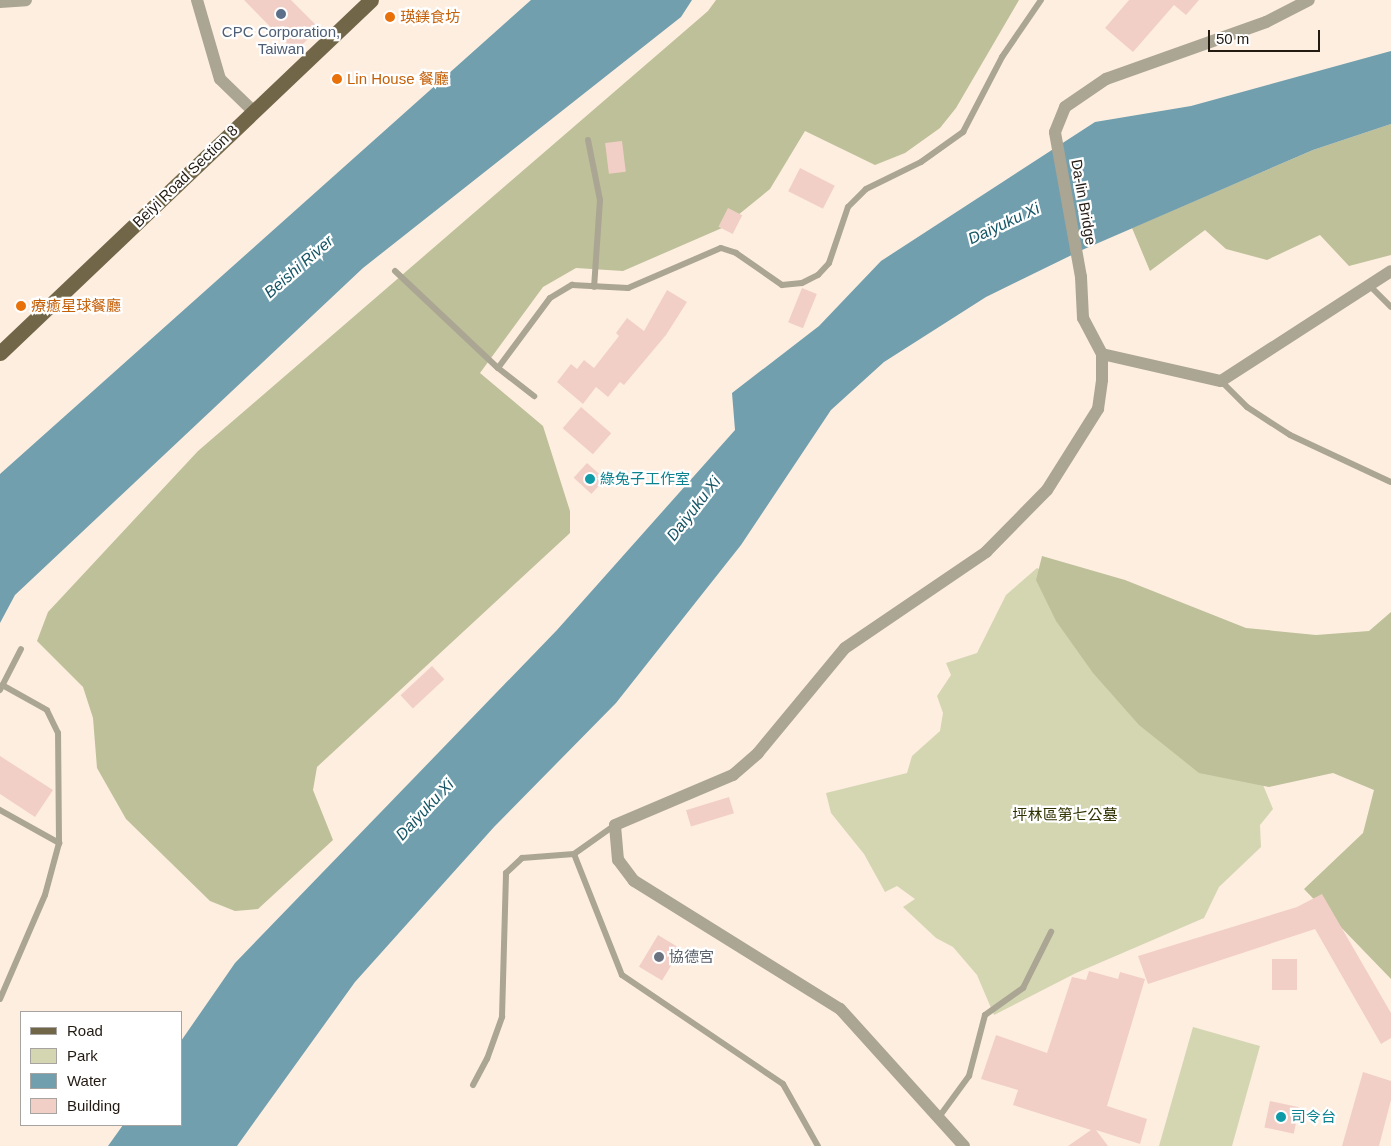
<!DOCTYPE html>
<html>
<head>
<meta charset="utf-8">
<style>
	body { margin:0 }
	#map { position:relative; width:1391px; height:1146px; overflow:hidden; background:#feeee0; font-family:Helvetica,"Noto Sans TC",sans-serif }
	div>[style] { position:absolute }
	.green>* { inset:0; background:#d4d6b2 }
	.forest>* { inset:0; background:#bdc098 }
	.water>* { inset:0; background:#719fae }
	.building>* { inset:0; background:#f2cfc6; transform-origin:0 0 }
	.service>* { height:6px; margin:-3px; padding:0 3px; transform-origin:3px; border-radius:3px; background:#aba594 }
	.minor>* { height:12px; margin:-6px; padding:0 6px; transform-origin:6px; border-radius:6px; background:#aba594 }
	.primary>* { height:15px; margin:-7.5px; padding:0 7.5px; transform-origin:7.5px; border-radius:7.5px; background:#716648 }
	.dots>* { width:14px; height:14px; translate:-50% -50%; box-sizing:border-box; border:2px solid #fff; border-radius:50% }
	span { translate:-50% -50%; white-space:nowrap; text-align:center; line-height:1.15; -webkit-text-stroke:4.5px #fff; paint-order:stroke }
	.food-label { font-size:15px; color:#c56008 }
	.left { translate:0 -50%; text-align:left }
	.service-label { font-size:15px; color:#4e5e75 }
	.street-label { font-size:15px; color:#231a12 }
	.culture-label { font-size:15px; color:#0d838f }
	.park-label { font-size:15px; color:#303100 }
	.worship-label { font-size:15px; color:#5b616d }
	.water-label { font-size:16px; color:#155565; font-style:italic }
	.legend { position:absolute; left:20px; top:1011px; width:162px; height:115px; box-sizing:border-box; background:#fff; border:1px solid #a7a3a0; margin:0; padding:6px 9px; list-style:none; font-size:15px; color:#231a12 }
	.legend li { display:flex; align-items:center; gap:10px; height:25px }
	.legend b { width:25px; border:1px solid #a7a3a0 }
	.scale { position:absolute; left:1208px; top:30px; width:112px; height:22px; box-sizing:border-box; border:2px solid #231a12; border-top:0; padding-left:6px; font-size:15px; line-height:18px; white-space:nowrap; color:#231a12; -webkit-text-stroke:4px #fff; paint-order:stroke }
</style>
</head>
<body>
<div id="map">
	<div class="green">
		<i style="clip-path:polygon(1037px 568px,1055px 577px,1256px 768px,1273px 809px,1260px 825px,1261px 847px,1219px 887px,1204px 918px,1076px 973px,994px 1015px,977px 975px,953px 947px,936px 938px,903px 907px,915px 899px,897px 886px,885px 892px,864px 854px,831px 813px,826px 793px,907px 773px,912px 756px,940px 731px,943px 713px,937px 696px,951px 675px,946px 663px,977px 653px,1006px 595px)"></i>
		<i style="clip-path:polygon(1193px 1027px,1260px 1046px,1232px 1146px,1159px 1146px)"></i>
	</div>
	<div class="forest">
		<i style="clip-path:polygon(716px 0,1019px 0,956px 108px,940px 128px,905px 153px,875px 165px,805px 131px,770px 189px,722px 228px,623px 271px,576px 268px,543px 287px,480px 373px,543px 426px,570px 511px,570px 533px,317px 767px,313px 790px,333px 840px,258px 909px,235px 911px,210px 901px,126px 819px,97px 768px,93px 718px,83px 687px,37px 641px,48px 612px,198px 451px,708px 11px)"></i>
		<i style="clip-path:polygon(1391px 124px,1391px 255px,1349px 266px,1320px 235px,1267px 260px,1226px 249px,1205px 230px,1150px 271px,1132px 228px,1313px 150px)"></i>
		<i style="clip-path:polygon(1042px 556px,1125px 580px,1246px 628px,1316px 635px,1369px 631px,1391px 612px,1391px 979px,1304px 889px,1363px 833px,1374px 790px,1333px 773px,1269px 787px,1199px 773px,1139px 725px,1093px 673px,1056px 621px,1036px 580px)"></i>
	</div>
	<div class="water">
		<i style="clip-path:polygon(531px 0,692px 0,681px 17px,363px 268px,15px 595px,0 623px,0 474px)"></i>
		<i style="clip-path:polygon(1391px 51px,1391px 124px,1313px 150px,1082px 250px,986px 297px,884px 362px,831px 410px,741px 545px,616px 703px,494px 827px,355px 982px,237px 1146px,108px 1146px,123px 1125px,181px 1125px,181px 1041px,235px 963px,557px 630px,735px 430px,732px 393px,819px 326px,881px 261px,1095px 122px,1191px 106px)"></i>
	</div>
	<div class="building">
		<i style="clip-path:polygon(244px 0,291px 0,319px 28px,295px 52px)"></i>
		<i style="clip-path:polygon(1129px 0,1199px 0,1186px 15px,1174px 5px,1133px 52px,1105px 28px)"></i>
		<i style="left:622px;top:141px;width:31px;height:17px;rotate:83deg"></i>
		<i style="left:800px;top:168px;width:39px;height:26px;rotate:27deg"></i>
		<i style="left:728px;top:208px;width:16px;height:21px;rotate:27deg"></i>
		<i style="left:802px;top:288px;width:16px;height:37px;rotate:22deg"></i>
		<i style="clip-path:polygon(667px 290px,687px 302px,666px 335px,624px 385px,620px 382px,608px 397px,596px 387px,583px 404px,557px 382px,571px 364px,577px 369px,584px 360px,594px 368px,619px 336px,616px 333px,627px 318px,644px 331px)"></i>
		<i style="left:581px;top:407px;width:40px;height:28px;rotate:41deg"></i>
		<i style="left:587px;top:463px;width:24px;height:20px;rotate:42deg"></i>
		<i style="left:432px;top:666px;width:18px;height:43px;rotate:47deg"></i>
		<i style="clip-path:polygon(0 756px,53px 790px,35px 817px,0 794px)"></i>
		<i style="left:729px;top:797px;width:17px;height:45px;rotate:73deg"></i>
		<i style="clip-path:polygon(1322px 894px,1391px 1013px,1391px 1038px,1381px 1044px,1315px 929px,1148px 984px,1138px 956px,1297px 907px)"></i>
		<i style="left:658px;top:935px;width:27px;height:37px;rotate:31deg"></i>
		<i style="left:1272px;top:959px;width:25px;height:31px"></i>
		<i style="clip-path:polygon(1089px 971px,1118px 979px,1120px 972px,1145px 979px,1107px 1106px,1147px 1119px,1140px 1144px,1096px 1130px,1108px 1146px,1068px 1146px,1091px 1130px,1013px 1105px,1018px 1090px,981px 1079px,996px 1035px,1047px 1053px,1072px 977px,1086px 980px)"></i>
		<i style="clip-path:polygon(1363px 1072px,1391px 1081px,1391px 1100px,1379px 1146px,1342px 1146px)"></i>
		<i style="left:1270px;top:1101px;width:30px;height:27px;rotate:12deg"></i>
	</div>
	<div class="service">
		<i style="left:588px;top:140px;width:61px;rotate:78.7deg"></i>
		<i style="left:600px;top:200px;width:87px;rotate:93.9deg"></i>
		<i style="left:395px;top:271px;width:141px;rotate:43.3deg"></i>
		<i style="left:498px;top:368px;width:46px;rotate:37.9deg"></i>
		<i style="left:1369px;top:285px;width:31px;rotate:45deg"></i>
		<i style="left:498px;top:368px;width:87px;rotate:-53.4deg"></i>
		<i style="left:550px;top:298px;width:26px;rotate:-31deg"></i>
		<i style="left:572px;top:285px;width:56px;rotate:3.1deg"></i>
		<i style="left:628px;top:288px;width:101px;rotate:-23.3deg"></i>
		<i style="left:721px;top:248px;width:16px;rotate:18deg"></i>
		<i style="left:736px;top:253px;width:56px;rotate:34.8deg"></i>
		<i style="left:782px;top:285px;width:20px;rotate:-6deg"></i>
		<i style="left:802px;top:283px;width:18px;rotate:-27deg"></i>
		<i style="left:818px;top:275px;width:16px;rotate:-47deg"></i>
		<i style="left:829px;top:263px;width:59px;rotate:-71.3deg"></i>
		<i style="left:848px;top:207px;width:25px;rotate:-45deg"></i>
		<i style="left:866px;top:189px;width:61px;rotate:-26.1deg"></i>
		<i style="left:921px;top:162px;width:52px;rotate:-35.5deg"></i>
		<i style="left:963px;top:132px;width:85px;rotate:-62.5deg"></i>
		<i style="left:1002px;top:57px;width:69px;rotate:-55.6deg"></i>
		<i style="left:1221px;top:381px;width:37px;rotate:45deg"></i>
		<i style="left:1247px;top:407px;width:51px;rotate:33.1deg"></i>
		<i style="left:1290px;top:435px;width:111px;rotate:25deg"></i>
		<i style="left:0;top:690px;width:46px;rotate:-62.9deg"></i>
		<i style="left:0;top:810px;width:68px;rotate:29.2deg"></i>
		<i style="left:574px;top:854px;width:130px;rotate:68.4deg"></i>
		<i style="left:622px;top:975px;width:194px;rotate:34.1deg"></i>
		<i style="left:783px;top:1084px;width:71px;rotate:60.6deg"></i>
		<i style="left:0;top:999px;width:113px;rotate:-66.6deg"></i>
		<i style="left:45px;top:895px;width:54px;rotate:-74.9deg"></i>
		<i style="left:59px;top:843px;width:110px;rotate:-90.5deg"></i>
		<i style="left:58px;top:733px;width:25px;rotate:-116deg"></i>
		<i style="left:47px;top:710px;width:51px;rotate:-150.9deg"></i>
		<i style="left:473px;top:1085px;width:30px;rotate:-62deg"></i>
		<i style="left:487px;top:1059px;width:45px;rotate:-70.3deg"></i>
		<i style="left:502px;top:1017px;width:144px;rotate:-88.4deg"></i>
		<i style="left:506px;top:873px;width:22px;rotate:-43deg"></i>
		<i style="left:522px;top:858px;width:52px;rotate:-4.4deg"></i>
		<i style="left:574px;top:854px;width:50px;rotate:-35.3deg"></i>
		<i style="left:939px;top:1117px;width:51px;rotate:-53.8deg"></i>
		<i style="left:969px;top:1076px;width:63px;rotate:-75.3deg"></i>
		<i style="left:985px;top:1015px;width:47px;rotate:-35.4deg"></i>
		<i style="left:1023px;top:988px;width:63px;rotate:-63.4deg"></i>
	</div>
	<div class="minor">
		<i style="left:197px;top:0;width:82px;rotate:73.8deg"></i>
		<i style="left:220px;top:79px;width:47px;rotate:44.1deg"></i>
		<i style="left:0;top:2px;width:26px;rotate:-4deg"></i>
		<i style="left:1102px;top:354px;width:122px;rotate:12.8deg"></i>
		<i style="left:1221px;top:381px;width:202px;rotate:-32.9deg"></i>
		<i style="left:964px;top:1146px;width:185px;rotate:-132.1deg"></i>
		<i style="left:840px;top:1009px;width:243px;rotate:-148.1deg"></i>
		<i style="left:634px;top:881px;width:26px;rotate:-127deg"></i>
		<i style="left:618px;top:860px;width:35px;rotate:-95deg"></i>
		<i style="left:615px;top:825px;width:128px;rotate:-23deg"></i>
		<i style="left:733px;top:775px;width:33px;rotate:-41deg"></i>
		<i style="left:758px;top:753px;width:136px;rotate:-50.4deg"></i>
		<i style="left:845px;top:648px;width:171px;rotate:-34.2deg"></i>
		<i style="left:986px;top:552px;width:87px;rotate:-45.5deg"></i>
		<i style="left:1047px;top:490px;width:96px;rotate:-57.8deg"></i>
		<i style="left:1098px;top:409px;width:29px;rotate:-82deg"></i>
		<i style="left:1102px;top:380px;width:26px;rotate:-90deg"></i>
		<i style="left:1102px;top:354px;width:41px;rotate:-117.8deg"></i>
		<i style="left:1083px;top:318px;width:41px;rotate:-92.8deg"></i>
		<i style="left:1081px;top:277px;width:147px;rotate:-100.2deg"></i>
		<i style="left:1055px;top:132px;width:27px;rotate:-68deg"></i>
		<i style="left:1065px;top:107px;width:50px;rotate:-34.3deg"></i>
		<i style="left:1106px;top:79px;width:170px;rotate:-19.6deg"></i>
		<i style="left:1266px;top:22px;width:48px;rotate:-27.1deg"></i>
	</div>
	<div class="primary">
		<i style="left:0;top:353px;width:512px;rotate:-43.58deg"></i>
	</div>
	<div class="dots">
		<i style="left:281px;top:14px;background:#5c6f8a"></i>
		<i style="left:390px;top:17px;background:#e8710a"></i>
		<i style="left:337px;top:79px;background:#e8710a"></i>
		<i style="left:21px;top:306px;background:#e8710a"></i>
		<i style="left:590px;top:479px;background:#0f9aa8"></i>
		<i style="left:659px;top:957px;background:#6b7280"></i>
		<i style="left:1281px;top:1117px;background:#0f9aa8"></i>
	</div>
	<div class="food-label">
		<span class="left" style="left:400px;top:17px">瑛鎂食坊</span>
		<span class="left" style="left:347px;top:79px">Lin House 餐廳</span>
		<span class="left" style="left:31px;top:306px">療癒星球餐廳</span>
	</div>
	<div class="service-label">
		<span style="left:281px;top:40px">CPC Corporation,<br>Taiwan</span>
	</div>
	<div class="street-label">
		<span style="left:185px;top:176px;rotate:-44deg">Beiyi Road Section 8</span>
		<span style="left:1084px;top:202px;rotate:80deg">Da-lin Bridge</span>
	</div>
	<div class="culture-label">
		<span class="left" style="left:600px;top:479px">綠兔子工作室</span>
		<span class="left" style="left:1291px;top:1117px">司令台</span>
	</div>
	<div class="park-label">
		<span style="left:1065px;top:815px">坪林區第七公墓</span>
	</div>
	<div class="worship-label">
		<span class="left" style="left:669px;top:957px">協德宮</span>
	</div>
	<div class="water-label">
		<span style="left:1004px;top:224px;rotate:-25deg">Daiyuku Xi</span>
		<span style="left:299px;top:267px;rotate:-41deg">Beishi River</span>
		<span style="left:694px;top:509px;rotate:-52deg">Daiyuku Xi</span>
		<span style="left:425px;top:810px;rotate:-47deg">Daiyuku Xi</span>
	</div>
	<ul class="legend">
	<li><b style="height:6px;background:#716648"></b>Road</li>
	<li><b style="height:14px;background:#d4d6b2"></b>Park</li>
	<li><b style="height:14px;background:#719fae"></b>Water</li>
	<li><b style="height:14px;background:#f2cfc6"></b>Building</li>
	</ul>
	<div class="scale">50 m</div>
</div>
</body>
</html>
